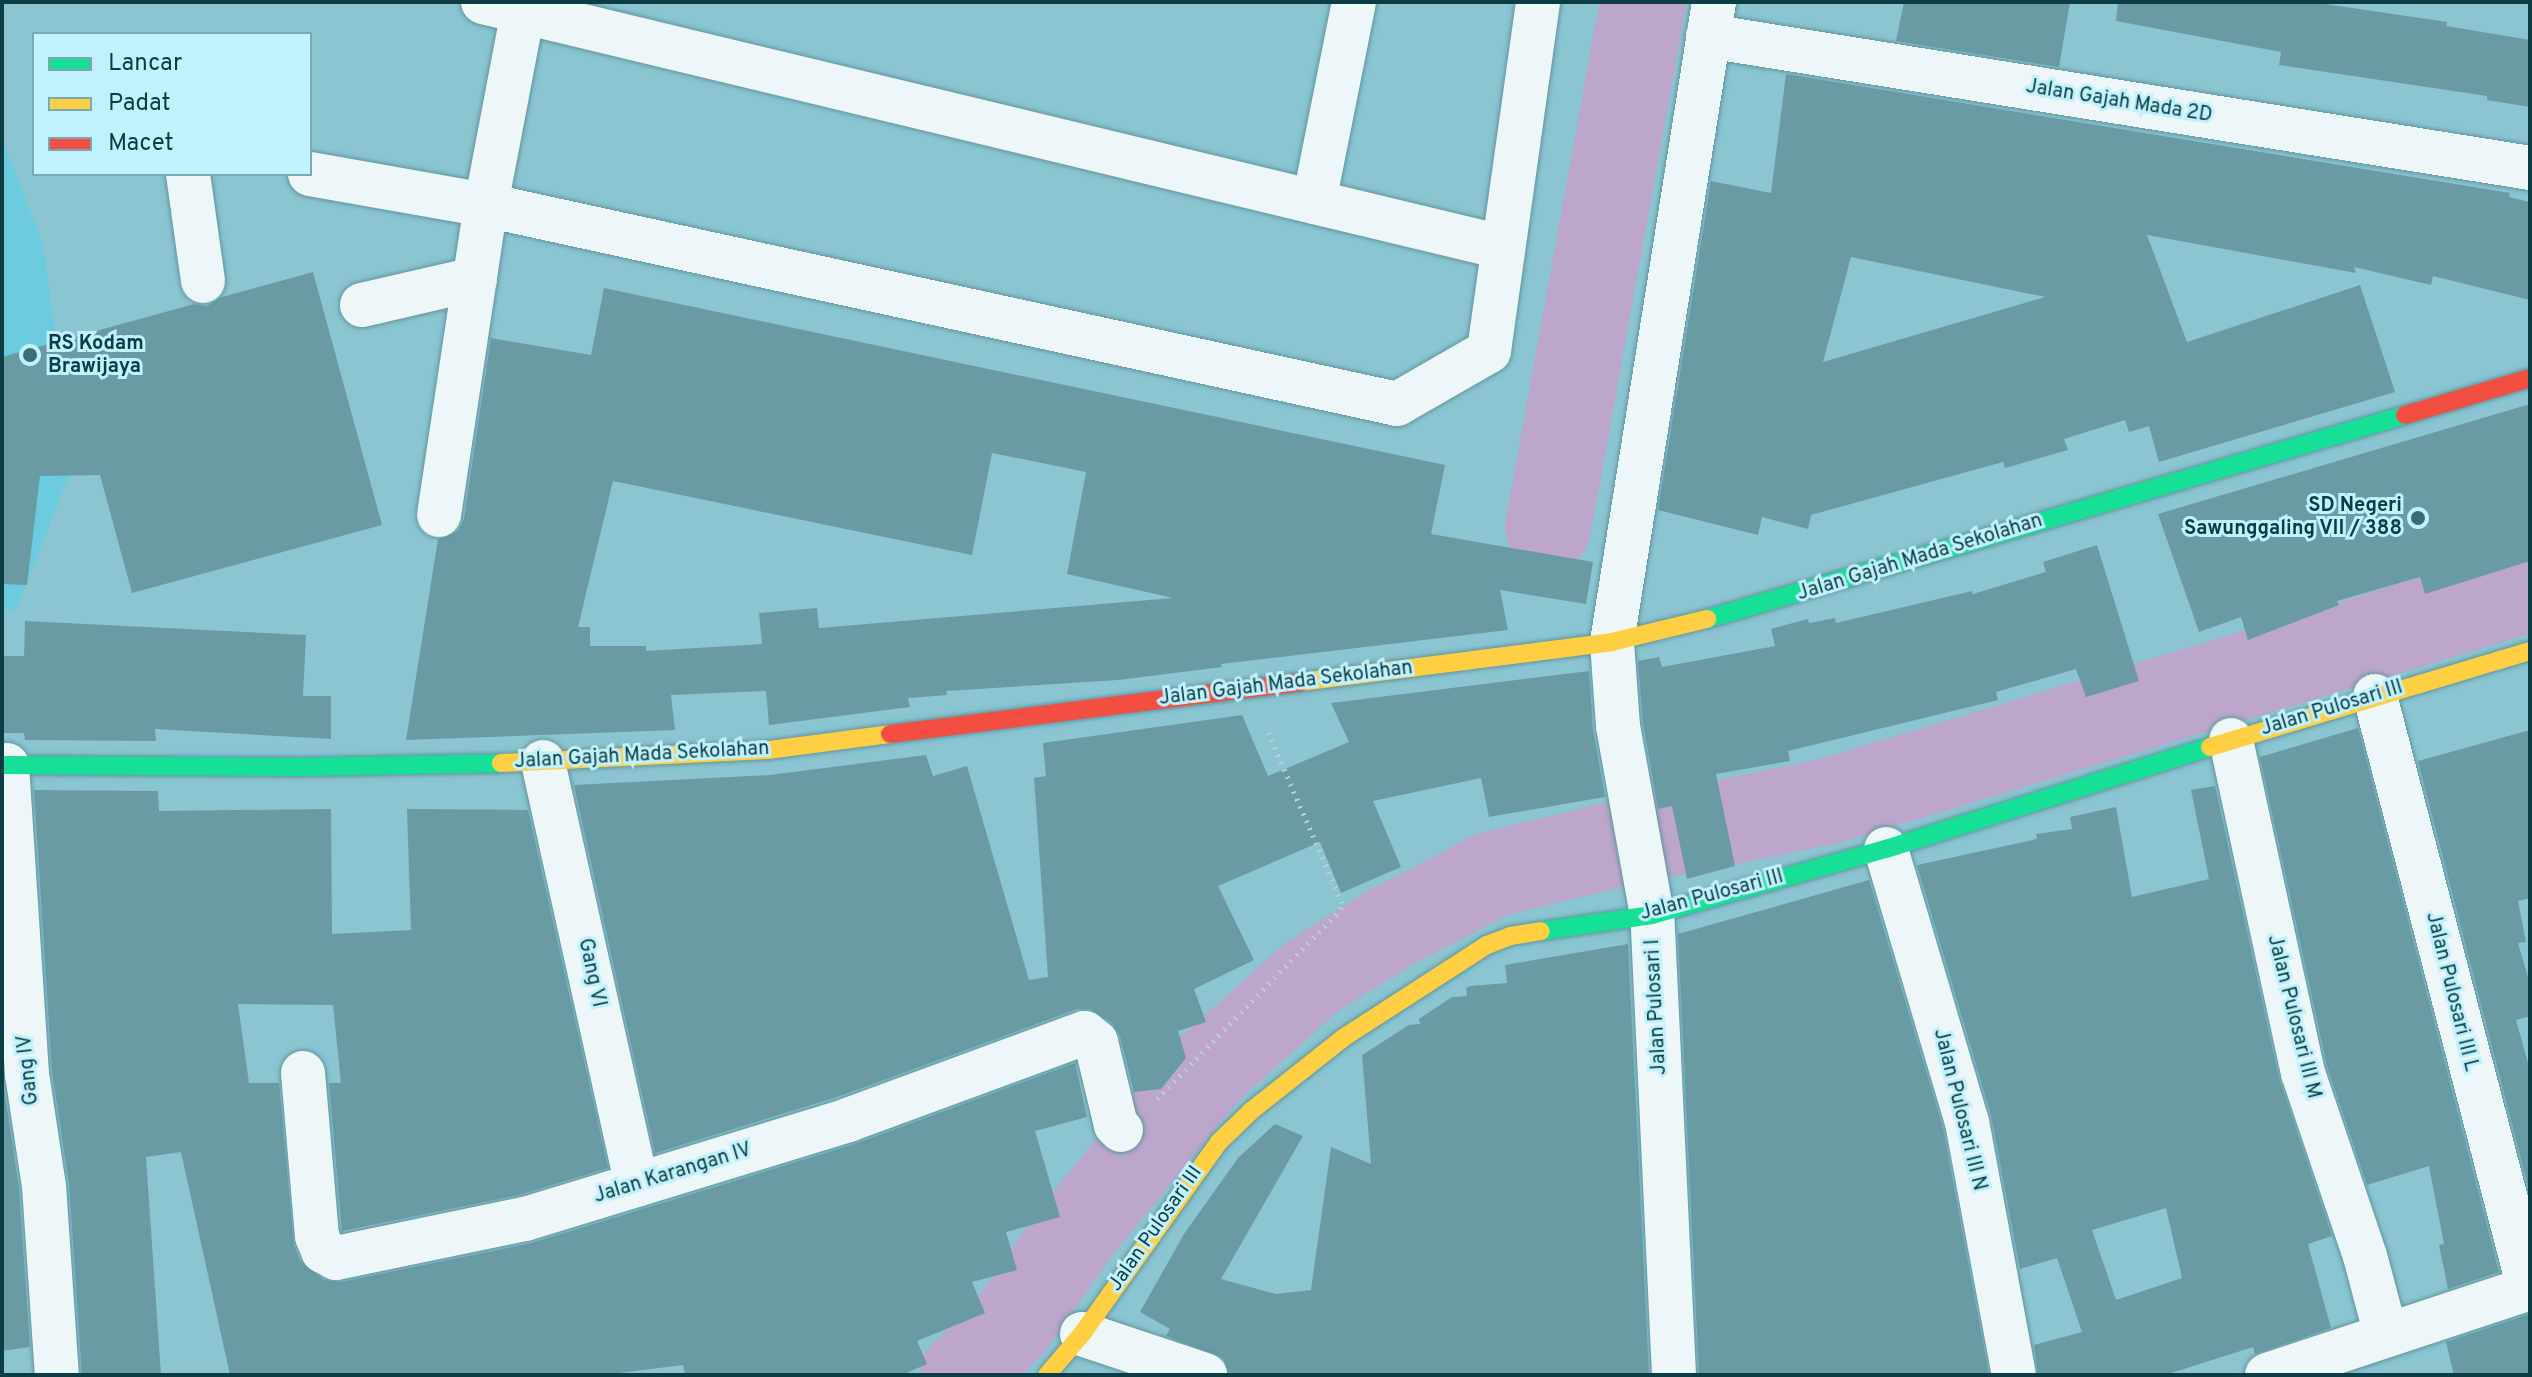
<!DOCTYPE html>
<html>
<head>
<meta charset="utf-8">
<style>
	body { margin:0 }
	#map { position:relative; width:2532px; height:1377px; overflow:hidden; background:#8ac5d1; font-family:Overpass,sans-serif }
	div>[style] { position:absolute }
	.built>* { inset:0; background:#6ccbde }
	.river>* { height:86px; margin:-43px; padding:0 43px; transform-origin:43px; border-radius:43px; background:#bca6cb }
	.building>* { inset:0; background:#6a9ba4 }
	.path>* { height:5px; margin-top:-2.5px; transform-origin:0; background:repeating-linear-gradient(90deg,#baced2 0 2px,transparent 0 8px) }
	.roads { filter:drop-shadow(0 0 2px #61959e) drop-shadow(0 0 2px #61959e) }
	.street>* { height:44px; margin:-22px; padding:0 22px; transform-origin:22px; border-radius:22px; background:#edf6f8 }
	.fast>* { height:18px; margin:-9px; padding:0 9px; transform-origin:9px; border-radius:9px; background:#16e098 }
	.slow>* { height:18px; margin:-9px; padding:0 9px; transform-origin:9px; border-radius:9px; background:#ffcf43 }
	.jam>* { height:18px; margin:-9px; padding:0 9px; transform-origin:9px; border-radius:9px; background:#f24e42 }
	.dots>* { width:22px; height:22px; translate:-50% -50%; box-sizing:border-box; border:4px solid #c1f1fc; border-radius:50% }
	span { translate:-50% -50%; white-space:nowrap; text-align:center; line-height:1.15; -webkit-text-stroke:6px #c1f1fc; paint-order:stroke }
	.street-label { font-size:20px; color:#0c3d45 }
	.poi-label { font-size:20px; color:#0c3d45; font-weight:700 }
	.left { translate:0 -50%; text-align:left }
	.right { translate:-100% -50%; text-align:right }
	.frame { position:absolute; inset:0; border:4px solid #0c3d45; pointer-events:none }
	.legend { position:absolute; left:32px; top:32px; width:280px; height:144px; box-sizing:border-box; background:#c1f1fc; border:2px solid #79a9b3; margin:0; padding:10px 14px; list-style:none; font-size:24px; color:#0c3d45 }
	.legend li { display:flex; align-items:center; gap:16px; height:40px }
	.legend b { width:40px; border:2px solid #79a9b3 }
</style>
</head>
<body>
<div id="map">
	<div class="built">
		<i style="clip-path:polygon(2px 138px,43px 244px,73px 465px,16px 610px,2px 608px)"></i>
	</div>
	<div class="river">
		<i style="left:1548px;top:528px;width:535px;rotate:-79.76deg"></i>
		<i style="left:962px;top:1375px;width:71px;rotate:-45.6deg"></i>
		<i style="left:1012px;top:1324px;width:111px;rotate:-55.3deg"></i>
		<i style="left:1075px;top:1233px;width:210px;rotate:-50.8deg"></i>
		<i style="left:1208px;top:1070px;width:140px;rotate:-41.8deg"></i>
		<i style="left:1312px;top:977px;width:90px;rotate:-32.3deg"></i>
		<i style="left:1388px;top:929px;width:119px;rotate:-27.6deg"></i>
		<i style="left:1493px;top:874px;width:119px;rotate:-13.6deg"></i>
		<i style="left:1609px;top:846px;width:221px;rotate:-11.5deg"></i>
		<i style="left:1826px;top:802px;width:736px;rotate:-16.83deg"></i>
	</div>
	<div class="building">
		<i style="clip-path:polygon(1904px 2px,2070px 2px,2059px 67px,1896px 41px)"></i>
		<i style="clip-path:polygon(2118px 2px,2312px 2px,2447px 22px,2446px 26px,2530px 40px,2530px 107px,2487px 100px,2487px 96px,2279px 65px,2281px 52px,2116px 21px)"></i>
		<i style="clip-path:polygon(evenodd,1786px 74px,2510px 193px,2509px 197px,2530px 202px,2530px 300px,2433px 276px,2431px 285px,2354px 267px,2356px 273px,2147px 235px,2187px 342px,2360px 285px,2395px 392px,2159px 462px,2149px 426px,2129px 432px,2125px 420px,2064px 439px,2068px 450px,2005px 468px,2003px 462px,1811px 515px,1808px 529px,1762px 517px,1758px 535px,1658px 510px,1711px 181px,1771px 193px,1786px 74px,1851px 257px,2045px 297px,1823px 362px,1851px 257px)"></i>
		<i style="clip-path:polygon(313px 272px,382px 525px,132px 593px,100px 475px,40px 476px,27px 585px,2px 584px,2px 357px,194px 304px,207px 306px,222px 297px)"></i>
		<i style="clip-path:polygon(evenodd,604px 288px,1445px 465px,1431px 534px,1593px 562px,1586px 604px,1500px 590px,1508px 630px,1221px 664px,1222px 667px,1118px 680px,946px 691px,947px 695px,908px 698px,910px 707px,769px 725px,766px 691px,671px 695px,675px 730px,406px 740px,438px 539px,458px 531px,464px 519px,491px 338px,591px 355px,604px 288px,992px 453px,1086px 472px,1067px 574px,1173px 598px,819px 628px,817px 608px,759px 613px,762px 644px,697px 648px,646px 651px,646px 646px,590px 646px,590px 627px,578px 627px,613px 481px,972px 555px,992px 453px)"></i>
		<i style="clip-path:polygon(2530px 404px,2530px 561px,2425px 594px,2420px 577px,2337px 601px,2339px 605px,2248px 640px,2241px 617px,2199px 632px,2158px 514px)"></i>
		<i style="clip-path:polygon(2097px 545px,2139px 681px,2086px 697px,2076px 669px,1996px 692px,1998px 700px,1788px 751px,1790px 761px,1716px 774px,1735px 866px,1687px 879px,1672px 806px,1658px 809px,1643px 723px,1638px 661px,1659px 657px,1662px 667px,1775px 646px,1771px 629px,1808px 619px,1809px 623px,1835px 618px,1836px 623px,1972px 591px,1973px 594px,2046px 572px,2043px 562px)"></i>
		<i style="clip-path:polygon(25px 621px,306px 635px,303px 696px,331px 696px,331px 739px,155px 729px,156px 741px,25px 740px,24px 733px,2px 733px,2px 656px,24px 656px)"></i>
		<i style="clip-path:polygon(1589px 671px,1593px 730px,1605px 797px,1489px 817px,1481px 778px,1373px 801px,1401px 867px,1341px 893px,1320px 842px,1218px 886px,1254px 960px,1194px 989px,1206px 1022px,1178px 1031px,1186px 1058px,1161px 1089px,1134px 1092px,1120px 1036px,1112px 1023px,1090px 1009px,1077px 1009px,840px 1096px,655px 1153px,574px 785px,770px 775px,926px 755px,933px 776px,967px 766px,1029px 980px,1048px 977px,1034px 778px,1046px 776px,1043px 743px,1242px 715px,1268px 776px,1349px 742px,1331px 703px)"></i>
		<i style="clip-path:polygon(2358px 728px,2499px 1272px,2448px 1289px,2439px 1245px,2444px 1244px,2429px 1166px,2367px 1185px,2327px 1066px,2260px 757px)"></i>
		<i style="clip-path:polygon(2530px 730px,2530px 898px,2518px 901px,2526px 942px,2518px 943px,2530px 984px,2530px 1016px,2516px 1020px,2530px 1070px,2530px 1193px,2418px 761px)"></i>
		<i style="clip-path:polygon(evenodd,2215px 786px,2279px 1078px,2332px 1236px,2308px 1244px,2331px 1328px,2255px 1354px,2253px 1347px,2165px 1375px,2038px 1375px,2034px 1345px,2082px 1332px,2057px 1258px,2020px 1269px,1991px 1115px,1917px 865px,2037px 839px,2036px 834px,2072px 829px,2070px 817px,2116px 807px,2132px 897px,2209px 879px,2191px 790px,2215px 786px,2166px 1208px,2182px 1278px,2116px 1300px,2092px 1230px,2166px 1208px)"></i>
		<i style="clip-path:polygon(34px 790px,158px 791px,159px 811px,331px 809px,332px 934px,411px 930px,407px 809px,528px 810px,608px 1168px,519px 1195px,342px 1231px,329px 1083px,341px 1083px,333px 1005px,238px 1004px,249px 1083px,279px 1083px,294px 1245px,300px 1261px,324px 1280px,341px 1282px,532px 1243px,855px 1144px,1075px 1063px,1087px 1117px,1035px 1131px,1060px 1217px,1006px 1232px,1017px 1270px,972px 1282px,985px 1313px,917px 1341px,927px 1364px,902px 1375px,685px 1375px,683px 1365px,603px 1375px,230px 1375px,181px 1152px,146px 1157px,161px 1375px,82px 1375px,69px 1184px,52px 1071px)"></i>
		<i style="clip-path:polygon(1869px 880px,1943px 1128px,1989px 1375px,1699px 1375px,1678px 934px)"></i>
		<i style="clip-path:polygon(1628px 944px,1649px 1375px,1229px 1375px,1223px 1358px,1166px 1336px,1170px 1329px,1140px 1312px,1184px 1234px,1238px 1158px,1275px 1124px,1303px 1136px,1221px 1279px,1276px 1294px,1311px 1290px,1331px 1147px,1371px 1164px,1362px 1055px,1409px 1025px,1420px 1024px,1419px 1019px,1452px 997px,1467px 996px,1466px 988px,1470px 986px,1507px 983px,1505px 965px)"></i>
		<i style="clip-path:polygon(2px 1075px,19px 1189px,30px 1347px,2px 1351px)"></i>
		<i style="clip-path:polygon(2530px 1314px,2530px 1375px,2454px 1375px,2446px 1342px)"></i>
	</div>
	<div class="path">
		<i style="left:1157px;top:1099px;width:264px;rotate:-45.9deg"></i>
		<i style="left:1341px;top:909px;width:6px;rotate:-81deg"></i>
		<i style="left:1342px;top:903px;width:186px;rotate:-113.4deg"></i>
	</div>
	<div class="roads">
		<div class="street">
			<i style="left:483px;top:2px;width:1047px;rotate:13.53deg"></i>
			<i style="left:1708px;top:36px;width:833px;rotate:9.12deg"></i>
			<i style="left:188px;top:174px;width:108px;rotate:82deg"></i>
			<i style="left:310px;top:174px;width:179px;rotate:10deg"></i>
			<i style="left:486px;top:205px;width:197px;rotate:-79.2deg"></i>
			<i style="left:1314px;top:202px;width:204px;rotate:-78.7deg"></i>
			<i style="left:362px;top:305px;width:116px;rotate:-13deg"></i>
			<i style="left:439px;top:515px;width:314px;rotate:-81.4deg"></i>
			<i style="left:486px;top:205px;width:932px;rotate:12.32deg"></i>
			<i style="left:1397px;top:404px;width:106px;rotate:-29.9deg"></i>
			<i style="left:1489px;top:351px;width:352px;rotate:-82deg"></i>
			<i style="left:2375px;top:696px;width:612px;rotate:75.42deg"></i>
			<i style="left:2231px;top:740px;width:341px;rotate:77.8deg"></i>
			<i style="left:2303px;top:1073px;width:193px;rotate:71.3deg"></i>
			<i style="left:2365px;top:1256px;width:82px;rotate:75.1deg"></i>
			<i style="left:543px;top:762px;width:433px;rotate:77.5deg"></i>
			<i style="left:7px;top:765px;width:310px;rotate:86.3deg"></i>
			<i style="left:27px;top:1074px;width:113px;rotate:81.4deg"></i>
			<i style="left:44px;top:1186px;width:189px;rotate:86.1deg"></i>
			<i style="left:1886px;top:849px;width:285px;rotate:73.5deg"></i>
			<i style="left:1967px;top:1122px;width:257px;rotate:79.5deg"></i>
			<i style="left:303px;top:1073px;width:164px;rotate:85.1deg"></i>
			<i style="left:317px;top:1236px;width:16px;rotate:68deg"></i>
			<i style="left:323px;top:1251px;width:15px;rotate:28deg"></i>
			<i style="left:336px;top:1258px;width:193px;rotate:-11.7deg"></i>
			<i style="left:525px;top:1219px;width:338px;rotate:-17deg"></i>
			<i style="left:848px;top:1120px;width:252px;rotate:-20.2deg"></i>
			<i style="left:1085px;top:1033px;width:14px;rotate:39deg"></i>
			<i style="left:1096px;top:1042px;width:85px;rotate:76.5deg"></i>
			<i style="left:1116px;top:1125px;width:7px;rotate:45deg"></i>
			<i style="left:1082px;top:1334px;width:130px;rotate:18.4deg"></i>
			<i style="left:1674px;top:1375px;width:461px;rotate:-92.7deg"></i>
			<i style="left:1652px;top:915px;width:192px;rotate:-100.2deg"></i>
			<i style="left:1618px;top:726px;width:84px;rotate:-94.1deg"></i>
			<i style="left:1612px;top:642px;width:648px;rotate:-80.94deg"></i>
			<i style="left:2267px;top:1375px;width:277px;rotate:-18.3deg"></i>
		</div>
		<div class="fast">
			<i style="left:1707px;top:619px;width:727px;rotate:-16.29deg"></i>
			<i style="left:2px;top:765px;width:298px;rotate:0.4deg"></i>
			<i style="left:300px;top:767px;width:201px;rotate:-1.1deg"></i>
			<i style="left:1541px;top:931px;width:112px;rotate:-8.2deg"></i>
			<i style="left:1652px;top:915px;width:243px;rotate:-15.8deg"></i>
			<i style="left:1886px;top:849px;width:340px;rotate:-17.5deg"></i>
		</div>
		<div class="slow">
			<i style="left:1301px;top:682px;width:314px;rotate:-7.3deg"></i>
			<i style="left:1612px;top:642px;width:98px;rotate:-13.6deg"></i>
			<i style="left:2210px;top:747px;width:334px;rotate:-16.7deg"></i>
			<i style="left:501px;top:763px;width:268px;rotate:-2.8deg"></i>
			<i style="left:769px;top:750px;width:122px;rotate:-7.5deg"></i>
			<i style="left:1047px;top:1375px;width:54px;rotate:-49.5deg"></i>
			<i style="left:1082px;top:1334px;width:236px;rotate:-54.5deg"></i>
			<i style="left:1219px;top:1142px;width:45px;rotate:-44.1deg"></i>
			<i style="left:1251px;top:1111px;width:117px;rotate:-38.4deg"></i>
			<i style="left:1343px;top:1038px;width:171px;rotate:-32.9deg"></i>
			<i style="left:1487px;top:945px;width:25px;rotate:-21deg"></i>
			<i style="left:1510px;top:936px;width:31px;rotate:-9deg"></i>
		</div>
		<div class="jam">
			<i style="left:2405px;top:415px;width:130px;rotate:-16.5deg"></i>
			<i style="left:890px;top:734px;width:414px;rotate:-7.2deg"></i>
		</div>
	</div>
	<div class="dots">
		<i style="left:30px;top:355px;background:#386d76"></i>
		<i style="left:2418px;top:518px;background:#386d76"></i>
	</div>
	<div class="street-label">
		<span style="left:2119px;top:102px;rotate:9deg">Jalan Gajah Mada 2D</span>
		<span style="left:1920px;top:558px;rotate:-17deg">Jalan Gajah Mada Sekolahan</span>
		<span style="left:1286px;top:684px;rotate:-7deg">Jalan Gajah Mada Sekolahan</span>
		<span style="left:2332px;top:709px;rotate:-17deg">Jalan Pulosari III</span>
		<span style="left:642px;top:756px;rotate:-3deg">Jalan Gajah Mada Sekolahan</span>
		<span style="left:1712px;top:896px;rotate:-15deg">Jalan Pulosari III</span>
		<span style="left:591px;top:973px;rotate:78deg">Gang VI</span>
		<span style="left:2451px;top:992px;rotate:76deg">Jalan Pulosari III L</span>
		<span style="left:1657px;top:1007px;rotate:-93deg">Jalan Pulosari I</span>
		<span style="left:2293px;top:1017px;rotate:76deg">Jalan Pulosari III M</span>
		<span style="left:29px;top:1070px;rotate:-96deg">Gang IV</span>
		<span style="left:1959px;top:1110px;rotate:76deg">Jalan Pulosari III N</span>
		<span style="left:673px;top:1174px;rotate:-17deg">Jalan Karangan IV</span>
		<span style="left:1156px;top:1229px;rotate:-55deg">Jalan Pulosari III</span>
	</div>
	<div class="poi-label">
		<span class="left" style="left:48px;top:356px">RS Kodam<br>Brawijaya</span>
		<span class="right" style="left:2402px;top:518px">SD Negeri<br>Sawunggaling VII / 388</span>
	</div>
	<div class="frame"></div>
	<ul class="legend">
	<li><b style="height:10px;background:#16e098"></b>Lancar</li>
	<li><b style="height:10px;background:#ffcf43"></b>Padat</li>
	<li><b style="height:10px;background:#f24e42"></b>Macet</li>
	</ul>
</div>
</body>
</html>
